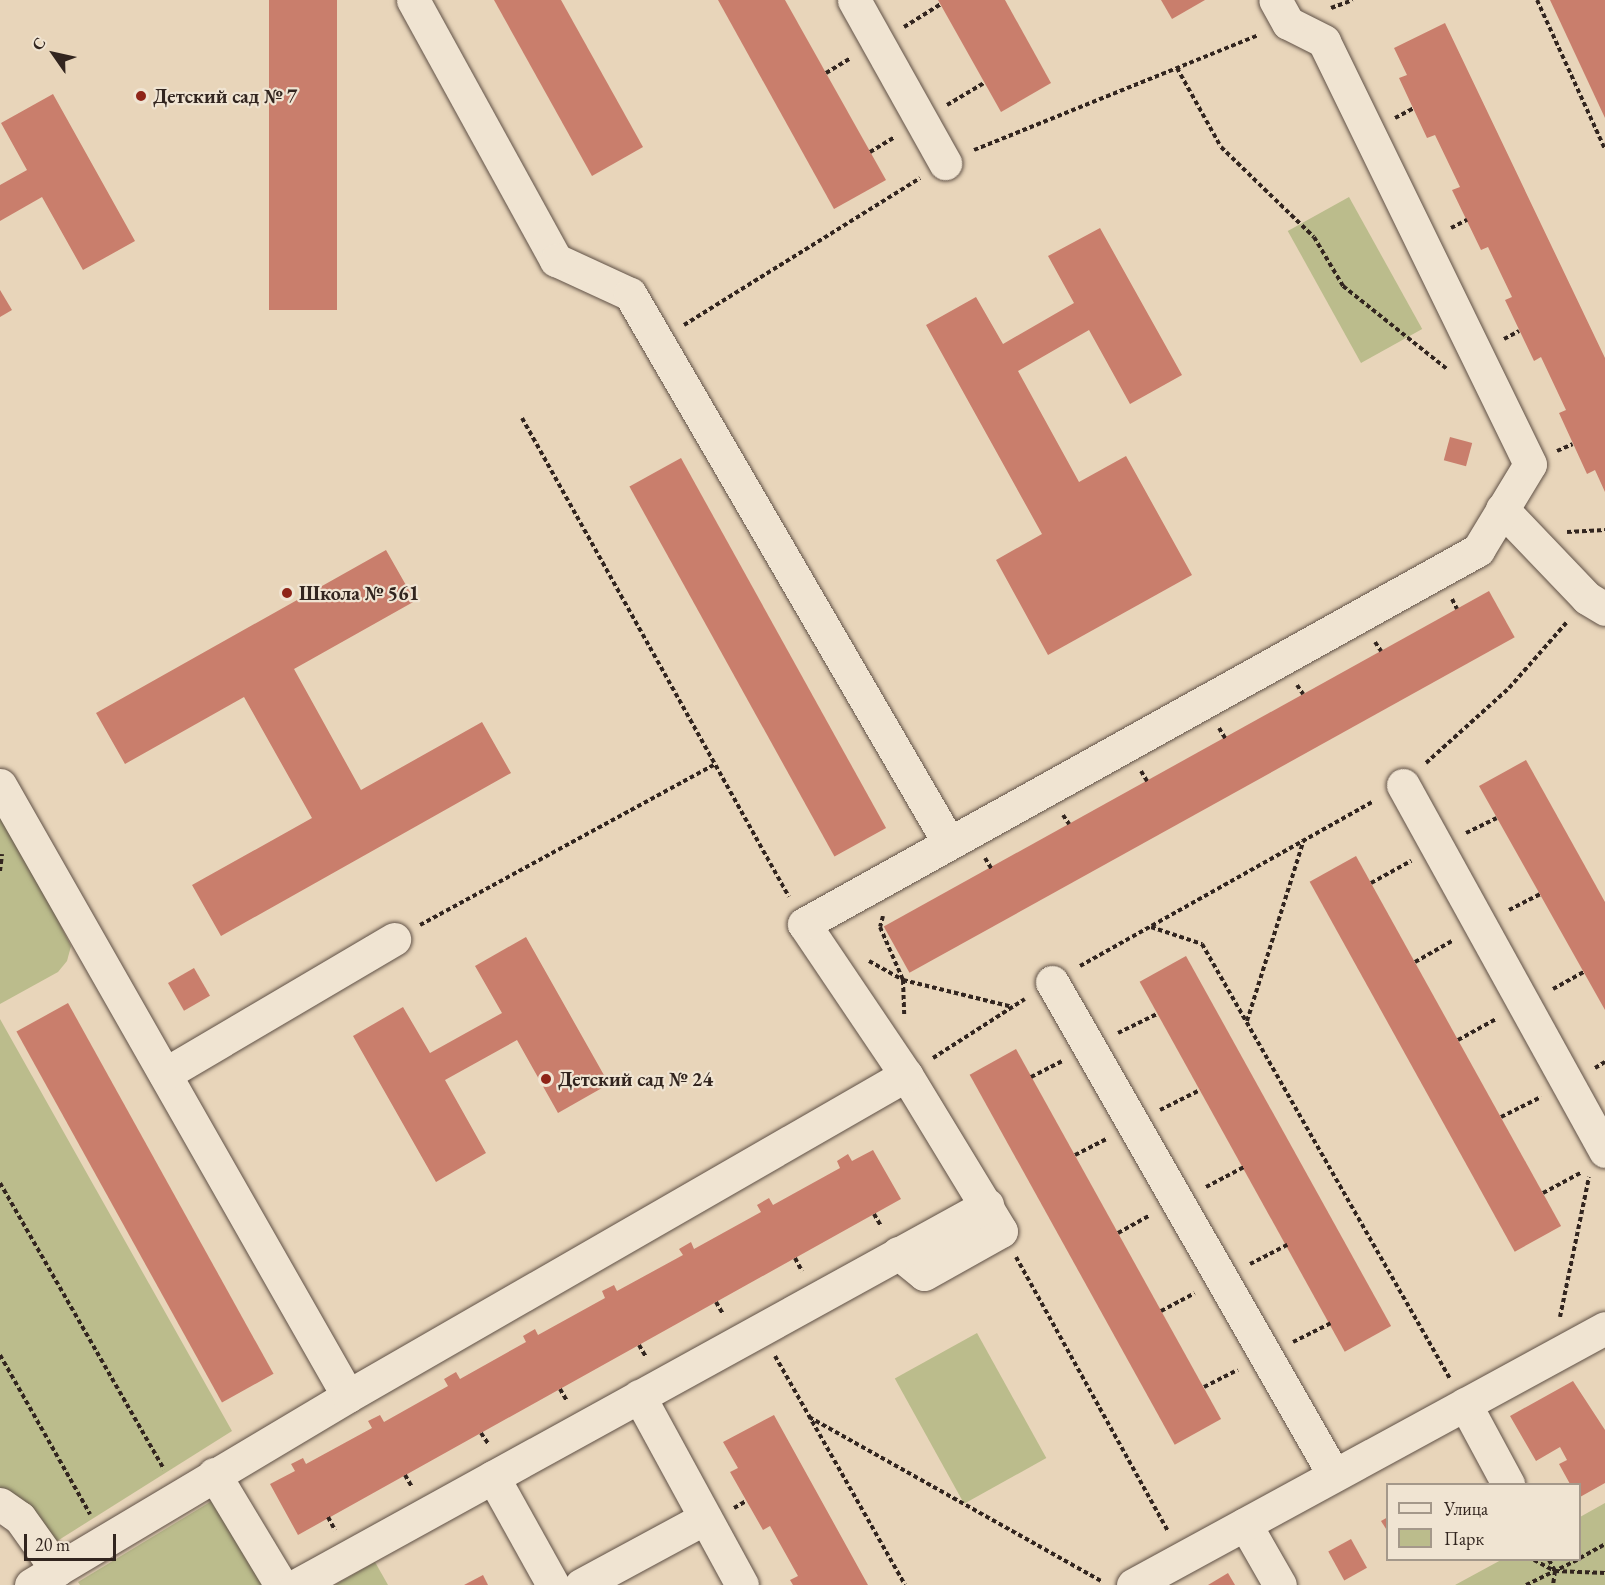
<!DOCTYPE html>
<html>
<head>
<meta charset="utf-8">
<style>
	body { margin:0 }
	#map { position:relative; width:1605px; height:1585px; overflow:hidden; background:#e8d5ba; font-family:"EB Garamond",serif }
	div>[style] { position:absolute }
	.green>* { inset:0; background:#bbbc8c; transform-origin:0 0 }
	.building>* { inset:0; background:#c97e6c; transform-origin:0 0 }
	.path>* { height:4px; margin-top:-2px; transform-origin:0; background:repeating-linear-gradient(90deg,#32251f 0 4.5px,transparent 0 7.5px) }
	.roads { filter:drop-shadow(0 0 2px #605146) drop-shadow(0 0 2px #605146) }
	.minor>* { height:33px; margin:-16.5px; padding:0 16.5px; transform-origin:16.5px; border-radius:16.5px; background:#f0e4d2 }
	.dots>* { width:16px; height:16px; translate:-50% -50%; box-sizing:border-box; border:3px solid #f0e4d2; border-radius:50% }
	span { translate:-50% -50%; white-space:nowrap; text-align:center; line-height:1.15; -webkit-text-stroke:4.5px #f0e4d2; paint-order:stroke }
	.poi-label { font-size:20px; color:#32251f; font-weight:700 }
	.left { translate:0 -50%; text-align:left }
	.legend { position:absolute; left:1386px; top:1483px; width:195px; height:78px; box-sizing:border-box; background:#f0e4d2; border:2px solid #a4988a; margin:0; padding:8px 10px; list-style:none; font-size:18px; color:#32251f }
	.legend li { display:flex; align-items:center; gap:12px; height:30px }
	.legend b { width:30px; border:2px solid #a4988a }
	.north { position:absolute; left:24px; top:24px; width:60px; height:60px; -webkit-text-stroke:4px #f0e4d2; paint-order:stroke; rotate:304deg; font-size:16px; font-weight:700; line-height:24px; text-align:center; color:#32251f }
	.north::after { content:''; display:block; margin:auto; width:21px; height:27px; background:#32251f; clip-path:polygon(50% 0,100% 100%,50% 72%,0 100%) }
	.scale { position:absolute; left:24px; top:1534px; width:92px; height:27px; box-sizing:border-box; border:3px solid #32251f; border-top:0; padding-left:8px; font-size:18px; line-height:21px; white-space:nowrap; color:#32251f; -webkit-text-stroke:4px #f0e4d2; paint-order:stroke }
</style>
</head>
<body>
<div id="map">
	<div class="green">
		<i style="left:1349px;top:197px;width:151px;height:70px;rotate:61deg"></i>
		<i style="clip-path:polygon(0 805px,71px 946px,67px 961px,58px 972px,0 1004px)"></i>
		<i style="clip-path:polygon(0 1019px,232px 1431px,54px 1543px,0 1489px)"></i>
		<i style="left:977px;top:1333px;width:143px;height:94px;rotate:61deg"></i>
		<i style="clip-path:polygon(215px 1499px,265px 1585px,80px 1585px,78px 1582px)"></i>
		<i style="clip-path:polygon(1605px 1503px,1605px 1585px,1455px 1585px,1501px 1560px,1580px 1560px,1580px 1517px)"></i>
		<i style="clip-path:polygon(375px 1562px,388px 1585px,335px 1585px)"></i>
	</div>
	<div class="building">
		<i style="left:269px;top:0;width:68px;height:310px"></i>
		<i style="clip-path:polygon(494px 0,561px 0,643px 147px,592px 176px)"></i>
		<i style="clip-path:polygon(718px 0,785px 0,886px 180px,834px 209px)"></i>
		<i style="clip-path:polygon(938px 0,1005px 0,1051px 83px,1001px 112px)"></i>
		<i style="clip-path:polygon(1161px 0,1205px 0,1172px 19px)"></i>
		<i style="clip-path:polygon(1550px 0,1605px 0,1605px 118px)"></i>
		<i style="clip-path:polygon(1445px 23px,1605px 358px,1605px 492px,1595px 470px,1587px 474px,1559px 413px,1566px 410px,1541px 357px,1534px 361px,1505px 300px,1512px 297px,1488px 247px,1481px 250px,1452px 190px,1460px 187px,1435px 135px,1427px 138px,1399px 78px,1407px 75px,1394px 48px)"></i>
		<i style="clip-path:polygon(53px 94px,135px 241px,83px 270px,42px 197px,0 221px,0 185px,27px 170px,1px 123px)"></i>
		<i style="clip-path:polygon(1100px 228px,1182px 375px,1130px 404px,1089px 330px,1018px 371px,1079px 482px,1126px 456px,1192px 575px,1048px 655px,996px 560px,1042px 534px,926px 325px,976px 297px,1003px 344px,1074px 303px,1048px 256px)"></i>
		<i style="clip-path:polygon(0 290px,12px 310px,0 317px)"></i>
		<i style="left:1450px;top:437px;width:23px;height:24px;rotate:15deg"></i>
		<i style="left:681px;top:458px;width:423px;height:59px;rotate:61deg"></i>
		<i style="clip-path:polygon(386px 550px,415px 601px,294px 669px,361px 790px,482px 722px,511px 773px,221px 936px,192px 885px,312px 818px,244px 697px,125px 764px,96px 713px)"></i>
		<i style="left:1489px;top:591px;width:53px;height:692px;rotate:61deg"></i>
		<i style="clip-path:polygon(1526px 760px,1605px 902px,1605px 1010px,1479px 786px)"></i>
		<i style="left:1356px;top:856px;width:423px;height:53px;rotate:61deg"></i>
		<i style="clip-path:polygon(526px 937px,609px 1084px,558px 1113px,517px 1040px,445px 1080px,486px 1153px,436px 1182px,353px 1036px,403px 1007px,430px 1053px,502px 1013px,475px 966px)"></i>
		<i style="left:1186px;top:956px;width:423px;height:53px;rotate:61deg"></i>
		<i style="left:194px;top:968px;width:32px;height:30px;rotate:60deg"></i>
		<i style="left:68px;top:1003px;width:424px;height:59px;rotate:61deg"></i>
		<i style="left:1016px;top:1049px;width:423px;height:53px;rotate:61deg"></i>
		<i style="clip-path:polygon(873px 1150px,901px 1199px,298px 1535px,270px 1484px,295px 1471px,291px 1464px,303px 1458px,306px 1464px,372px 1428px,368px 1421px,380px 1415px,384px 1422px,448px 1386px,444px 1379px,456px 1372px,460px 1379px,526px 1342px,523px 1336px,535px 1329px,538px 1335px,605px 1298px,602px 1291px,614px 1285px,617px 1291px,683px 1255px,679px 1249px,691px 1242px,694px 1249px,761px 1212px,757px 1205px,769px 1198px,773px 1205px,840px 1168px,837px 1161px,848px 1154px,852px 1161px)"></i>
		<i style="clip-path:polygon(1573px 1381px,1605px 1430px,1605px 1483px,1580px 1497px,1580px 1484px,1570px 1484px,1559px 1464px,1567px 1460px,1560px 1447px,1536px 1461px,1510px 1416px)"></i>
		<i style="clip-path:polygon(774px 1415px,868px 1585px,793px 1585px,790px 1580px,798px 1576px,770px 1526px,763px 1530px,730px 1472px,738px 1468px,723px 1442px)"></i>
		<i style="clip-path:polygon(1388px 1517px,1388px 1532px,1381px 1521px)"></i>
		<i style="left:1351px;top:1539px;width:33px;height:26px;rotate:61deg"></i>
		<i style="clip-path:polygon(1228px 1573px,1235px 1585px,1208px 1585px)"></i>
		<i style="clip-path:polygon(483px 1575px,488px 1585px,464px 1585px)"></i>
	</div>
	<div class="path">
		<i style="left:1537px;top:0;width:164px;rotate:65.5deg"></i>
		<i style="left:1331px;top:8px;width:23px;rotate:-20deg"></i>
		<i style="left:904px;top:27px;width:44px;rotate:-31.9deg"></i>
		<i style="left:1177px;top:68px;width:90px;rotate:60.9deg"></i>
		<i style="left:1221px;top:147px;width:129px;rotate:44.1deg"></i>
		<i style="left:1314px;top:237px;width:57px;rotate:59.4deg"></i>
		<i style="left:1343px;top:286px;width:133px;rotate:38.6deg"></i>
		<i style="left:826px;top:73px;width:29px;rotate:-31deg"></i>
		<i style="left:947px;top:105px;width:43px;rotate:-30.7deg"></i>
		<i style="left:1395px;top:118px;width:21px;rotate:-28deg"></i>
		<i style="left:974px;top:150px;width:307px;rotate:-22deg"></i>
		<i style="left:870px;top:152px;width:29px;rotate:-31deg"></i>
		<i style="left:1451px;top:228px;width:18px;rotate:-27deg"></i>
		<i style="left:684px;top:325px;width:278px;rotate:-31.9deg"></i>
		<i style="left:1504px;top:339px;width:17px;rotate:-28deg"></i>
		<i style="left:522px;top:418px;width:548px;rotate:60.86deg"></i>
		<i style="left:1557px;top:451px;width:17px;rotate:-24deg"></i>
		<i style="left:1567px;top:532px;width:38px;rotate:-3deg"></i>
		<i style="left:1452px;top:599px;width:11px;rotate:63deg"></i>
		<i style="left:1375px;top:642px;width:11px;rotate:56deg"></i>
		<i style="left:1297px;top:685px;width:11px;rotate:56deg"></i>
		<i style="left:1219px;top:728px;width:12px;rotate:59deg"></i>
		<i style="left:1426px;top:763px;width:112px;rotate:-42.1deg"></i>
		<i style="left:1509px;top:688px;width:88px;rotate:-48.7deg"></i>
		<i style="left:1141px;top:771px;width:12px;rotate:59deg"></i>
		<i style="left:1063px;top:815px;width:11px;rotate:56deg"></i>
		<i style="left:1466px;top:833px;width:34px;rotate:-26deg"></i>
		<i style="left:985px;top:858px;width:12px;rotate:59deg"></i>
		<i style="left:0;top:871px;width:17px;rotate:-83deg"></i>
		<i style="left:1371px;top:883px;width:46px;rotate:-28.8deg"></i>
		<i style="left:1509px;top:910px;width:35px;rotate:-27deg"></i>
		<i style="left:883px;top:916px;width:11px;rotate:105deg"></i>
		<i style="left:880px;top:927px;width:58px;rotate:66.5deg"></i>
		<i style="left:903px;top:980px;width:34px;rotate:88deg"></i>
		<i style="left:420px;top:925px;width:336px;rotate:-28.6deg"></i>
		<i style="left:1151px;top:927px;width:54px;rotate:18.4deg"></i>
		<i style="left:1202px;top:944px;width:500px;rotate:60.3deg"></i>
		<i style="left:869px;top:961px;width:39px;rotate:29deg"></i>
		<i style="left:903px;top:980px;width:113px;rotate:13.8deg"></i>
		<i style="left:1415px;top:962px;width:43px;rotate:-29.6deg"></i>
		<i style="left:1080px;top:966px;width:337px;rotate:-29.3deg"></i>
		<i style="left:1553px;top:989px;width:35px;rotate:-29deg"></i>
		<i style="left:1247px;top:1021px;width:188px;rotate:-72.6deg"></i>
		<i style="left:1118px;top:1033px;width:43px;rotate:-26deg"></i>
		<i style="left:1458px;top:1040px;width:43px;rotate:-28.9deg"></i>
		<i style="left:933px;top:1058px;width:109px;rotate:-32.7deg"></i>
		<i style="left:1595px;top:1068px;width:12px;rotate:-31deg"></i>
		<i style="left:1031px;top:1077px;width:36px;rotate:-27deg"></i>
		<i style="left:1160px;top:1110px;width:45px;rotate:-26.6deg"></i>
		<i style="left:1501px;top:1117px;width:45px;rotate:-26.6deg"></i>
		<i style="left:1075px;top:1155px;width:35px;rotate:-27deg"></i>
		<i style="left:0;top:1183px;width:330px;rotate:60.2deg"></i>
		<i style="left:1206px;top:1187px;width:43px;rotate:-27.8deg"></i>
		<i style="left:1543px;top:1193px;width:44px;rotate:-28.3deg"></i>
		<i style="left:874px;top:1214px;width:14px;rotate:60deg"></i>
		<i style="left:1118px;top:1233px;width:35px;rotate:-29deg"></i>
		<i style="left:1016px;top:1257px;width:313px;rotate:61deg"></i>
		<i style="left:795px;top:1258px;width:15px;rotate:62deg"></i>
		<i style="left:1250px;top:1264px;width:42px;rotate:-27.2deg"></i>
		<i style="left:716px;top:1302px;width:14px;rotate:60deg"></i>
		<i style="left:1161px;top:1311px;width:38px;rotate:-28deg"></i>
		<i style="left:1560px;top:1317px;width:143px;rotate:-78.3deg"></i>
		<i style="left:1293px;top:1342px;width:42px;rotate:-26.6deg"></i>
		<i style="left:639px;top:1345px;width:14px;rotate:60deg"></i>
		<i style="left:0;top:1355px;width:183px;rotate:60.5deg"></i>
		<i style="left:775px;top:1356px;width:263px;rotate:60.4deg"></i>
		<i style="left:1204px;top:1387px;width:38px;rotate:-27deg"></i>
		<i style="left:560px;top:1389px;width:14px;rotate:60deg"></i>
		<i style="left:809px;top:1417px;width:337px;rotate:29.3deg"></i>
		<i style="left:481px;top:1433px;width:14px;rotate:56deg"></i>
		<i style="left:405px;top:1475px;width:14px;rotate:60deg"></i>
		<i style="left:734px;top:1508px;width:14px;rotate:-30deg"></i>
		<i style="left:328px;top:1517px;width:15px;rotate:62deg"></i>
		<i style="left:1580px;top:1558px;width:29px;rotate:-29deg"></i>
		<i style="left:1534px;top:1560px;width:24px;rotate:28deg"></i>
		<i style="left:1555px;top:1571px;width:50px;rotate:2.3deg"></i>
		<i style="left:1549px;top:1560px;width:13px;rotate:61deg"></i>
		<i style="left:1555px;top:1571px;width:14px;rotate:98deg"></i>
		<i style="left:1526px;top:1585px;width:57px;rotate:-26.1deg"></i>
	</div>
	<div class="roads">
		<div class="minor">
			<i style="left:413px;top:0;width:297px;rotate:61.2deg"></i>
			<i style="left:556px;top:260px;width:81px;rotate:24.7deg"></i>
			<i style="left:630px;top:294px;width:635px;rotate:59.84deg"></i>
			<i style="left:854px;top:0;width:187px;rotate:60.8deg"></i>
			<i style="left:1502px;top:509px;width:123px;rotate:46.3deg"></i>
			<i style="left:1587px;top:598px;width:21px;rotate:31deg"></i>
			<i style="left:0;top:785px;width:703px;rotate:60.34deg"></i>
			<i style="left:1403px;top:785px;width:418px;rotate:61.1deg"></i>
			<i style="left:1052px;top:982px;width:568px;rotate:60.23deg"></i>
			<i style="left:165px;top:1074px;width:266px;rotate:-30.5deg"></i>
			<i style="left:898px;top:1253px;width:33px;rotate:39deg"></i>
			<i style="left:924px;top:1274px;width:88px;rotate:-29.2deg"></i>
			<i style="left:1001px;top:1231px;width:183px;rotate:-121.3deg"></i>
			<i style="left:906px;top:1075px;width:182px;rotate:-124deg"></i>
			<i style="left:804px;top:924px;width:771px;rotate:-29.03deg"></i>
			<i style="left:1478px;top:550px;width:100px;rotate:-58.8deg"></i>
			<i style="left:1530px;top:464px;width:470px;rotate:-116deg"></i>
			<i style="left:1324px;top:41px;width:40px;rotate:-153.4deg"></i>
			<i style="left:1288px;top:23px;width:26px;rotate:-119deg"></i>
			<i style="left:639px;top:1396px;width:215px;rotate:61.4deg"></i>
			<i style="left:1465px;top:1404px;width:91px;rotate:61.7deg"></i>
			<i style="left:214px;top:1474px;width:130px;rotate:58.9deg"></i>
			<i style="left:493px;top:1477px;width:124px;rotate:60.9deg"></i>
			<i style="left:0;top:1504px;width:24px;rotate:35deg"></i>
			<i style="left:20px;top:1518px;width:64px;rotate:54.6deg"></i>
			<i style="left:1245px;top:1524px;width:70px;rotate:60.2deg"></i>
			<i style="left:31px;top:1585px;width:369px;rotate:-30.8deg"></i>
			<i style="left:348px;top:1396px;width:644px;rotate:-29.91deg"></i>
			<i style="left:297px;top:1585px;width:788px;rotate:-28.84deg"></i>
			<i style="left:581px;top:1585px;width:141px;rotate:-28.4deg"></i>
			<i style="left:1133px;top:1585px;width:537px;rotate:-28.57deg"></i>
		</div>
	</div>
	<div class="dots">
		<i style="left:141px;top:96px;background:#8f2418"></i>
		<i style="left:287px;top:593px;background:#8f2418"></i>
		<i style="left:546px;top:1079px;background:#8f2418"></i>
	</div>
	<div class="poi-label">
		<span class="left" style="left:153px;top:96px">Детский сад № 7</span>
		<span class="left" style="left:299px;top:593px">Школа № 561</span>
		<span class="left" style="left:558px;top:1079px">Детский сад № 24</span>
	</div>
	<ul class="legend">
	<li><b style="height:8px;background:#f0e4d2"></b>Улица</li>
	<li><b style="height:16px;background:#bbbc8c"></b>Парк</li>
	</ul>
	<div class="north">С</div>
	<div class="scale">20 m</div>
</div>
</body>
</html>
